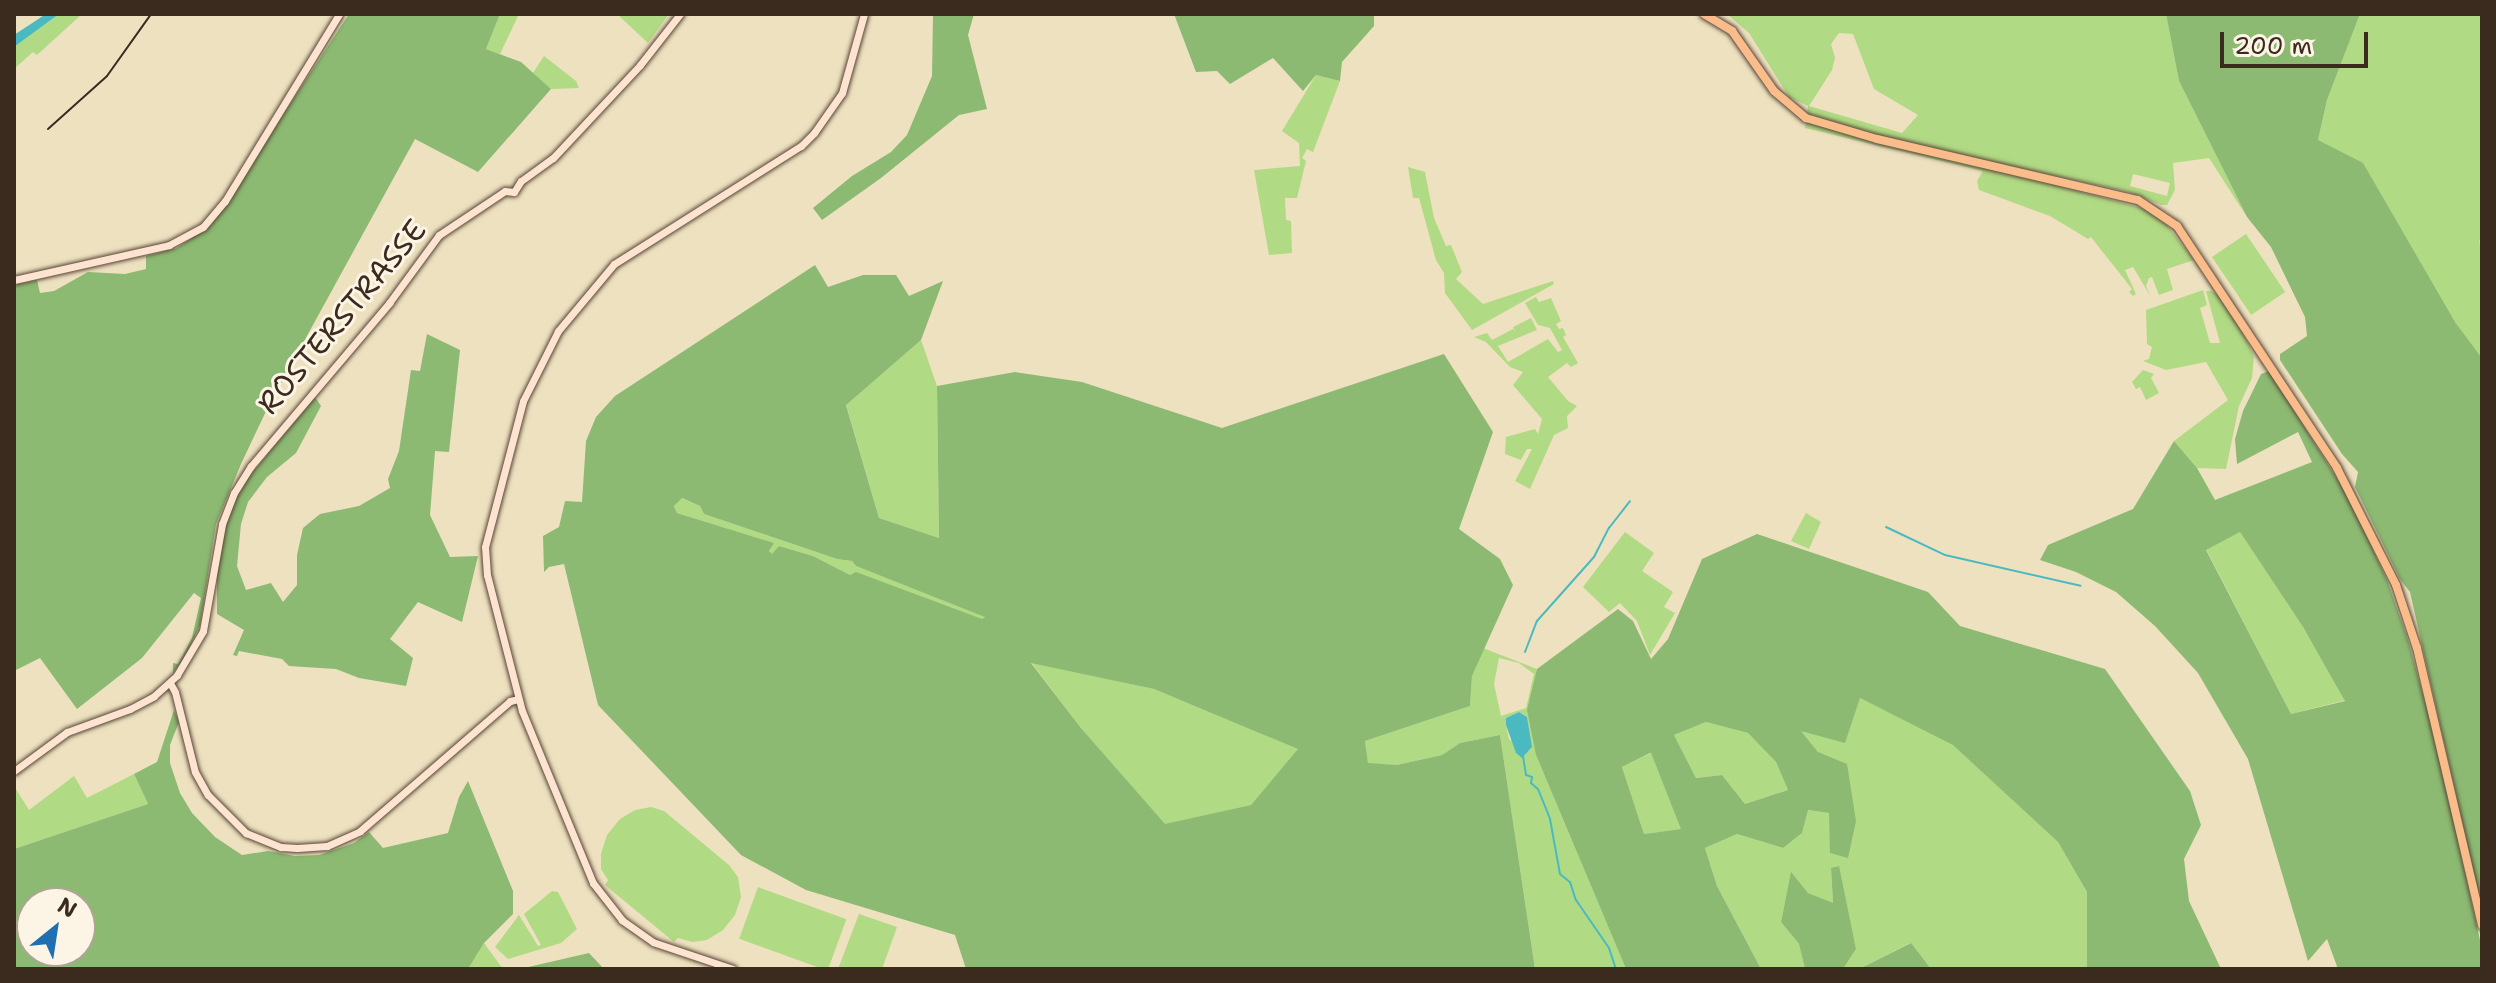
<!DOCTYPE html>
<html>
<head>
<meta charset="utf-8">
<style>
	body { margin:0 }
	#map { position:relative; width:2496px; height:983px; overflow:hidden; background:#eee1c0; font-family:"Shantell Sans",sans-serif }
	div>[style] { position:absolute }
	.green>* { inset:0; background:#b1da84; transform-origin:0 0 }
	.forest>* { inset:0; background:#8cba72 }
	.water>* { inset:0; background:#4bbac0 }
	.stream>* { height:2px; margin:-1px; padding:0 1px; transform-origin:1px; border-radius:1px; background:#4bbac0 }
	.roads { filter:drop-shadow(0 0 2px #564536) drop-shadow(0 0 2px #564536) }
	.secondary>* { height:7px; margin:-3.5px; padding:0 3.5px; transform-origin:3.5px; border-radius:3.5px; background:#fde4d0 }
	.primary>* { height:8px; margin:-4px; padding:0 4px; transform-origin:4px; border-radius:4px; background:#f9bc8a }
	.rail>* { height:2px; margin:-1px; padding:0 1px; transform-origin:1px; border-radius:1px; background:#3b2a1e }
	span { translate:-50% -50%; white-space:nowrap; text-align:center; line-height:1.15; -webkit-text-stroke:6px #fcf5e5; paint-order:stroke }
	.street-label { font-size:30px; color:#3b2a1e }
	.frame { position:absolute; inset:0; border:16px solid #3b2a1e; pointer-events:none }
	.north { position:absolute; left:16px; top:887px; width:80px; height:80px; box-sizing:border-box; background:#fcf5e5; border:2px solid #afa495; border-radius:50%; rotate:30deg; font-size:22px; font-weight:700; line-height:32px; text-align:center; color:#3b2a1e }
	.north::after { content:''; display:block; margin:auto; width:28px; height:36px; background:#1f6fb2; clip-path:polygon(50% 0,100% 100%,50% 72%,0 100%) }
	.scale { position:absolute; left:2220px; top:32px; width:148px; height:36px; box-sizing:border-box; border:4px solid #3b2a1e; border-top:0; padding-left:10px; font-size:24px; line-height:28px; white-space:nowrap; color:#3b2a1e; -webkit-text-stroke:6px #fcf5e5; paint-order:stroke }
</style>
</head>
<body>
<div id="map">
	<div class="green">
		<i style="clip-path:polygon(59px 14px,82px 14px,37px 55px,33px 52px,14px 69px,14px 47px)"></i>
		<i style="clip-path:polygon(500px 14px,519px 14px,500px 54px,486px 49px)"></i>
		<i style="clip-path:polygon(617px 14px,669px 14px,648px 43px)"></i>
		<i style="clip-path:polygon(evenodd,1727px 14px,2166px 14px,2179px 81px,2247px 217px,2209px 158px,2173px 163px,2175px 190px,2167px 205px,2161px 205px,2129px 192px,1878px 137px,1807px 115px,1808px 106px,1789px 97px,1749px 33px,1727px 14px,1839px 33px,1853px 34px,1874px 89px,1918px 115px,1902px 133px,1809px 106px,1832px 70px,1835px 58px,1831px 44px,1839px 33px,1727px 14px,2133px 174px,2170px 183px,2167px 196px,2130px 186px,2133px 174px)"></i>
		<i style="clip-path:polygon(2360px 14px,2482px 14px,2482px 239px,2479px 241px,2482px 249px,2482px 358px,2318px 140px,2327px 100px)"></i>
		<i style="clip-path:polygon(544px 56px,576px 81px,579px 88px,551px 89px,533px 73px)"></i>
		<i style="clip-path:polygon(1316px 75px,1340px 81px,1313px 152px,1307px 149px,1302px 158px,1306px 161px,1297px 198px,1285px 198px,1286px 220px,1291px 221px,1292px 253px,1269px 255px,1254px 170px,1300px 166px,1299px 143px,1282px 131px)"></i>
		<i style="clip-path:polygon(1806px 119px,2145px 209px,2166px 224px,2194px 260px,2167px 269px,2173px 290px,2159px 295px,2152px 277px,2149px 278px,2146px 286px,2151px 297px,2133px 267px,2125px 270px,2136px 294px,2133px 296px,2129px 292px,2132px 289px,2091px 237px,2088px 239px,2050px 216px,1979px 190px,1977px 181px,1983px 171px,1805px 128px)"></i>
		<i style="clip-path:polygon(1408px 167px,1425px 172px,1434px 218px,1446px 246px,1451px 245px,1462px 272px,1456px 279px,1483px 304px,1553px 281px,1554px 284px,1472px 330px,1445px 293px,1444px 273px,1436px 260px,1419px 198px,1413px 198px)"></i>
		<i style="left:2246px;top:234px;width:70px;height:41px;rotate:56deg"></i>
		<i style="clip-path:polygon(2203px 290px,2207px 305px,2200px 308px,2210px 343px,2220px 343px,2206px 291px,2211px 291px,2220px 296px,2239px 325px,2254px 356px,2252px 378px,2239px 406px,2226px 469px,2197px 468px,2174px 441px,2228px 400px,2206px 362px,2166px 370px,2143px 361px,2149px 359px,2152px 347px,2147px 344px,2146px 310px)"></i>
		<i style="clip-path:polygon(1536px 297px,1539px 302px,1551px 298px,1561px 321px,1556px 324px,1559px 329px,1563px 328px,1566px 335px,1563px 337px,1578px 363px,1571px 367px,1567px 363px,1548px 377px,1568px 401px,1577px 406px,1567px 416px,1568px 428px,1554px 435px,1530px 489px,1515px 481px,1532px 449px,1527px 449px,1521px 460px,1505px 454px,1506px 437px,1535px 429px,1538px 434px,1542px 419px,1513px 385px,1523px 372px,1510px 367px,1486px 342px,1474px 337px,1487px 333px,1492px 340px,1513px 329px,1515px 332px,1513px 327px,1531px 318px,1537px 330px,1498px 346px,1508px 362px,1548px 339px,1558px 352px,1562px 350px,1550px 328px,1538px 325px,1525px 303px)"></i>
		<i style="clip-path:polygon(921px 340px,937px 386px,939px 538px,879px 518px,846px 404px)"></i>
		<i style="clip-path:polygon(2143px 370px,2154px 374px,2151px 378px,2159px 393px,2146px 400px,2140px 387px,2136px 389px,2132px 382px)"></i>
		<i style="clip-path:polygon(681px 498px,700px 506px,704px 514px,837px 559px,852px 561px,856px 566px,985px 616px,982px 620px,850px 575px,813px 556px,779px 546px,773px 555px,769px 552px,773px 543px,677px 513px,674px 506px)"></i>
		<i style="clip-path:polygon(1806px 513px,1821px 522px,1809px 549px,1791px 541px)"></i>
		<i style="clip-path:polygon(1625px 532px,1654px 553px,1642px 571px,1673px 592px,1664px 607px,1675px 613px,1650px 655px,1637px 621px,1620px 603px,1609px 612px,1583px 587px)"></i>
		<i style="clip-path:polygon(2240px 532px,2303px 627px,2346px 700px,2291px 714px,2206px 549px)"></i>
		<i style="clip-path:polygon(evenodd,1483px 648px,1537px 669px,1534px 686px,1536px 755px,1626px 969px,1535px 969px,1500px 735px,1460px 743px,1442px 755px,1397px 765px,1368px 764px,1365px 741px,1470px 706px,1472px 676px,1483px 648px,1499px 658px,1519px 663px,1534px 674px,1526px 708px,1501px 716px,1494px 684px,1499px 658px,1483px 648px,1519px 712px,1527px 717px,1531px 749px,1525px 753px,1509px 739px,1506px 725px,1506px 718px,1519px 712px)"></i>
		<i style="clip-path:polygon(1031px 662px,1154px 689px,1299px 749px,1251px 805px,1165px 825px,1081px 728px)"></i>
		<i style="clip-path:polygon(1860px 698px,1953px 744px,2058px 842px,2087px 892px,2087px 969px,1931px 969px,1910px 943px,1859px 969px,1843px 969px,1856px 949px,1838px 866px,1831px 869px,1833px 904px,1808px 893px,1791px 874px,1781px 922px,1799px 944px,1805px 969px,1761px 969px,1717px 886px,1705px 848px,1737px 834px,1783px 848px,1802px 833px,1807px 810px,1830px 813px,1830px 853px,1848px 857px,1818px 752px,1800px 730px)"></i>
		<i style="clip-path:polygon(1706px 722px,1748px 733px,1776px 762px,1788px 790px,1745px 804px,1722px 775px,1696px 778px,1674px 735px)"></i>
		<i style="clip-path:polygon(1651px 753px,1682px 829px,1644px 834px,1622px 767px)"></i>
		<i style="clip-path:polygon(134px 774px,148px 804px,14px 849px,14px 786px,29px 810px,74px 776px,87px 798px)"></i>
		<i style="clip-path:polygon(651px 807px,664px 811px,729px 865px,738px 877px,741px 897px,735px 915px,723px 930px,707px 940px,692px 942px,678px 938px,674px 942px,605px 885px,608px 880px,601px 869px,601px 854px,607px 835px,620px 819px,635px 810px)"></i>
		<i style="left:758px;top:887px;width:94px;height:55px;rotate:20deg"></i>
		<i style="clip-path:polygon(552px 891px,558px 892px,577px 929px,561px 943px,508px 959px,495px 947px,519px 915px,538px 946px,541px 945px,524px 914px)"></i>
		<i style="clip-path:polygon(859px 914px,897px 927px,882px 969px,838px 969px)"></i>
		<i style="clip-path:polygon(484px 943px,503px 969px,468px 969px)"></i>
	</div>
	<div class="forest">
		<i style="clip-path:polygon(349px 14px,500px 14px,486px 49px,521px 62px,551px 89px,478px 172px,415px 139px,268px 407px,241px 464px,216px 524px,200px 625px,185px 657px,173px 673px,173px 663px,178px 664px,192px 638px,201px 598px,194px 593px,142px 658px,77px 709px,40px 658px,14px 671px,14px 285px,37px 280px,40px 293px,54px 291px,88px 272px,125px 274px,146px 269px,146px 256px,177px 248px,211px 225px)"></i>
		<i style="clip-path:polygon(933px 14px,974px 14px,968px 35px,987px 109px,959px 115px,881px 178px,822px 220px,813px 208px,852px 176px,891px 152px,907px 135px,932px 76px)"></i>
		<i style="clip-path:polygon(1174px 14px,1374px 14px,1374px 26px,1342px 62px,1340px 81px,1316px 75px,1303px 91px,1273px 58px,1230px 84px,1217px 71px,1196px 72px)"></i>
		<i style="clip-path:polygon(2166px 14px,2360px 14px,2327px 100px,2318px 140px,2363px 163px,2455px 322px,2482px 358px,2482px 909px,2410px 592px,2400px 579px,2355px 487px,2358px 472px,2342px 454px,2280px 360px,2280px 354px,2307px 336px,2305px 317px,2271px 247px,2247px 217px,2179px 81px)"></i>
		<i style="clip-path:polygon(evenodd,815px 265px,828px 287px,863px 275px,896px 275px,909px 296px,943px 281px,921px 340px,846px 405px,879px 518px,939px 538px,937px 386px,1015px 372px,1082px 382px,1222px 428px,1444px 354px,1493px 432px,1459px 529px,1500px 559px,1513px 585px,1472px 676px,1470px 706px,1365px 741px,1368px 763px,1397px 765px,1442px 755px,1460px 743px,1500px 735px,1535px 969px,966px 969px,955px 935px,806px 890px,741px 855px,598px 705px,564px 564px,549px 567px,544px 572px,543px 536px,559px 527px,565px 501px,582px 502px,586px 441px,596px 417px,615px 396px,815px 265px,682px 498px,700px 506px,704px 514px,837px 559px,852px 561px,856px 566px,985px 617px,982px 619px,856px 572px,850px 575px,813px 556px,779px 546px,772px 554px,769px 551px,774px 543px,677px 513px,674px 506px,682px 498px,815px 265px,1031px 663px,1154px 689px,1298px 749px,1251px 805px,1165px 824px,1081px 728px,1031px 663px)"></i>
		<i style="clip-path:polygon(427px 334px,460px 350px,449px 452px,435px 451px,430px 515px,450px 557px,478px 556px,462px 622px,418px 602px,390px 639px,413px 658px,406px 686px,359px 678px,336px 669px,289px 666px,282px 659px,239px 651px,237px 656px,233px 655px,244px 630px,217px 614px,217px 570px,229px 513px,243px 484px,315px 397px,321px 406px,296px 453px,267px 477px,248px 502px,241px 524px,237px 566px,246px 590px,271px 583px,283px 602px,297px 585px,297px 555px,303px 528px,320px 514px,359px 506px,390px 488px,388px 479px,399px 451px,411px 370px,420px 371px)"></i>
		<i style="clip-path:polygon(evenodd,2269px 371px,2348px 496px,2387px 580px,2408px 640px,2437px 746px,2482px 949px,2482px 969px,2338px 969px,2327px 939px,2308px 961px,2248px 759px,2198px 673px,2155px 626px,2116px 592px,2076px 572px,2040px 560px,2048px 545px,2133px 509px,2174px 441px,2197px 468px,2215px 500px,2312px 462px,2298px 432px,2237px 464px,2235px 439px,2243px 411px,2261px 374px,2269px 371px,2240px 532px,2303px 627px,2345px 701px,2291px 714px,2206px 550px,2240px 532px)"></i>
		<i style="clip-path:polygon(evenodd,1757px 534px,1928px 592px,1960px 626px,2105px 669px,2190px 791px,2201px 825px,2184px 859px,2189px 901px,2221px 969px,2087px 969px,2087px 892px,2058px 842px,1953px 745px,1860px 698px,1845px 743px,1801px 731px,1818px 752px,1847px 764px,1856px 821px,1848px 858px,1830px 853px,1829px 813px,1808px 810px,1802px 833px,1783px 848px,1737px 834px,1705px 848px,1717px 886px,1761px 969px,1626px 969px,1536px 755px,1527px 710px,1537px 669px,1618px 609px,1633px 621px,1651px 659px,1668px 639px,1702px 559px,1757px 534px,1706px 722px,1748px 733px,1776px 762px,1788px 790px,1745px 804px,1722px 775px,1696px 778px,1674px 735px,1706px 722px,1757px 534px,1650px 753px,1651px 753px,1681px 829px,1644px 834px,1622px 767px,1650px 753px)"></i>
		<i style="clip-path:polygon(evenodd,174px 710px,179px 722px,170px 745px,170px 763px,180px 793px,192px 813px,215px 837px,242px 855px,268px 851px,295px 856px,319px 855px,354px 843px,369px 832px,383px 848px,448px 833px,459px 797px,468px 781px,513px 891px,513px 914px,484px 943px,468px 969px,14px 969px,14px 849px,148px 804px,134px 774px,157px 762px,174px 710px,32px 903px,80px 903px,80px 951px,32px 951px,32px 903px)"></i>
		<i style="clip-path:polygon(1839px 866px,1856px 949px,1843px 969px,1805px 969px,1799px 944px,1781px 922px,1791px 872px,1808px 893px,1833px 903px,1831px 868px)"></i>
		<i style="clip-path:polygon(1911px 943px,1931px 969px,1859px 969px)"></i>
		<i style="clip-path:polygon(589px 953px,604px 969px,518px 969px,524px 968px)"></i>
	</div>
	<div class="water">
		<i style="clip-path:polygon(46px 14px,59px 14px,14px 47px,14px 35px)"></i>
		<i style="clip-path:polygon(1519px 712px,1527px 717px,1532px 747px,1522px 758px,1516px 753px,1506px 725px,1506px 718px)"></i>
	</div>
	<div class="stream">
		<i style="left:1886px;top:527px;width:65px;rotate:25.4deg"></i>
		<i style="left:1945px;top:555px;width:139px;rotate:12.8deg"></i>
		<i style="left:1525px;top:652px;width:33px;rotate:-69deg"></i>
		<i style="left:1537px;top:621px;width:86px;rotate:-48.3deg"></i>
		<i style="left:1594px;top:557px;width:33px;rotate:-63deg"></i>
		<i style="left:1609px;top:528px;width:34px;rotate:-52deg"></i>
		<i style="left:1523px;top:756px;width:19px;rotate:81deg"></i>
		<i style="left:1526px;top:775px;width:6px;rotate:18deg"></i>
		<i style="left:1532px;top:777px;width:6px;rotate:99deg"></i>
		<i style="left:1531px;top:783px;width:9px;rotate:41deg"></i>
		<i style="left:1538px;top:789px;width:32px;rotate:68deg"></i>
		<i style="left:1550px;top:819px;width:56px;rotate:79.7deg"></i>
		<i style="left:1560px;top:874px;width:13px;rotate:39deg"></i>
		<i style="left:1570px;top:882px;width:19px;rotate:72deg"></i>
		<i style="left:1576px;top:900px;width:58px;rotate:55.5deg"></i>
		<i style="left:1609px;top:948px;width:22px;rotate:72deg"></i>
	</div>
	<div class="roads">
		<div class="secondary">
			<i style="left:14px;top:280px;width:159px;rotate:-12.7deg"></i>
			<i style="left:169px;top:245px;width:38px;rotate:-28deg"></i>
			<i style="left:203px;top:227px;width:34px;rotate:-50deg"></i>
			<i style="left:225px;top:201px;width:219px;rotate:-58.6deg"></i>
			<i style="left:170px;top:683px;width:10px;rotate:61deg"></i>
			<i style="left:175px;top:692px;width:82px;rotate:76deg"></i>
			<i style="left:195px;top:772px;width:26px;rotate:61deg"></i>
			<i style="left:208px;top:795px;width:54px;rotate:45deg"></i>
			<i style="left:246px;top:833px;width:38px;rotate:22deg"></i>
			<i style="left:281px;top:847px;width:16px;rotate:4deg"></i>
			<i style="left:297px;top:848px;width:30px;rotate:-4deg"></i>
			<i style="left:327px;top:846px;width:36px;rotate:-24deg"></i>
			<i style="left:360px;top:831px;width:198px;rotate:-40.9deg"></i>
			<i style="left:510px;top:701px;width:8px;rotate:-14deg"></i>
			<i style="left:14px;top:771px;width:66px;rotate:-36.3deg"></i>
			<i style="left:67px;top:732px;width:67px;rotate:-20.1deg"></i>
			<i style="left:130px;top:709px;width:27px;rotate:-28deg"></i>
			<i style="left:154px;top:696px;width:31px;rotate:-42deg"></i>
			<i style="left:177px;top:675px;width:51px;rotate:-59.4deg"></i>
			<i style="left:203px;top:631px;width:109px;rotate:-79.9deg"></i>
			<i style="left:222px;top:524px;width:33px;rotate:-69deg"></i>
			<i style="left:234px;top:493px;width:32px;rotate:-58deg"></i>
			<i style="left:251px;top:466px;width:214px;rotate:-49.7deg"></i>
			<i style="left:389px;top:303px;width:84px;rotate:-53.7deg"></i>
			<i style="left:439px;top:235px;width:79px;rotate:-33.7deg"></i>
			<i style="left:505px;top:191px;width:9px;rotate:6deg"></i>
			<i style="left:514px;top:192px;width:13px;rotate:-58deg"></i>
			<i style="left:521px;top:181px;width:39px;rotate:-36deg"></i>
			<i style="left:553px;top:158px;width:127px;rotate:-46.9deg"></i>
			<i style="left:640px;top:65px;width:65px;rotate:-51.9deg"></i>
			<i style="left:733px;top:969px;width:84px;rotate:-161.4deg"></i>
			<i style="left:653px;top:942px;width:38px;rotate:-145deg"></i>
			<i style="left:622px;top:920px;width:47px;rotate:-128.1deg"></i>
			<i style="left:593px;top:883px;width:186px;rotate:-112.4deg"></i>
			<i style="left:522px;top:711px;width:140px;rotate:-104.4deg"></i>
			<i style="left:487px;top:575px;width:28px;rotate:-94deg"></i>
			<i style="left:485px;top:547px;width:151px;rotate:-75.4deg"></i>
			<i style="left:523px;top:401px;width:78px;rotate:-63.4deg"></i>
			<i style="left:558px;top:331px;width:87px;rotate:-50.1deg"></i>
			<i style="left:614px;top:264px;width:221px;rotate:-32.3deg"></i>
			<i style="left:801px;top:146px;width:18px;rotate:-45deg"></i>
			<i style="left:814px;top:133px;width:49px;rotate:-55deg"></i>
			<i style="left:842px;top:93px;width:82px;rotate:-74.4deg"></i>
		</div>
		<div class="primary">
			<i style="left:1704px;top:14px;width:33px;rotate:31deg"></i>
			<i style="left:1732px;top:31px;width:73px;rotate:55deg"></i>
			<i style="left:1774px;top:91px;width:42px;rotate:40.2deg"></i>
			<i style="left:1806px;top:118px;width:74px;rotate:16.5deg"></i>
			<i style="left:1877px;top:139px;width:268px;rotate:13.2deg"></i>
			<i style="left:2138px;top:200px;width:47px;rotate:33.7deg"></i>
			<i style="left:2177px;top:226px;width:290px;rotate:56.5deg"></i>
			<i style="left:2337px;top:468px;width:131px;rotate:63.2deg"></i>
			<i style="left:2396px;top:585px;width:66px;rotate:71.6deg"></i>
			<i style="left:2417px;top:648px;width:285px;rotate:76.8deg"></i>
		</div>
	</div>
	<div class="rail">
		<i style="left:48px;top:129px;width:79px;rotate:-41.9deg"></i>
		<i style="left:107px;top:76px;width:76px;rotate:-54.6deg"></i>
	</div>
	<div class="street-label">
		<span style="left:342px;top:317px;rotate:-50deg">ROSTERSTRASSE</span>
	</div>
	<div class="frame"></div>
	<div class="north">N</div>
	<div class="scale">200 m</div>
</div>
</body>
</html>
